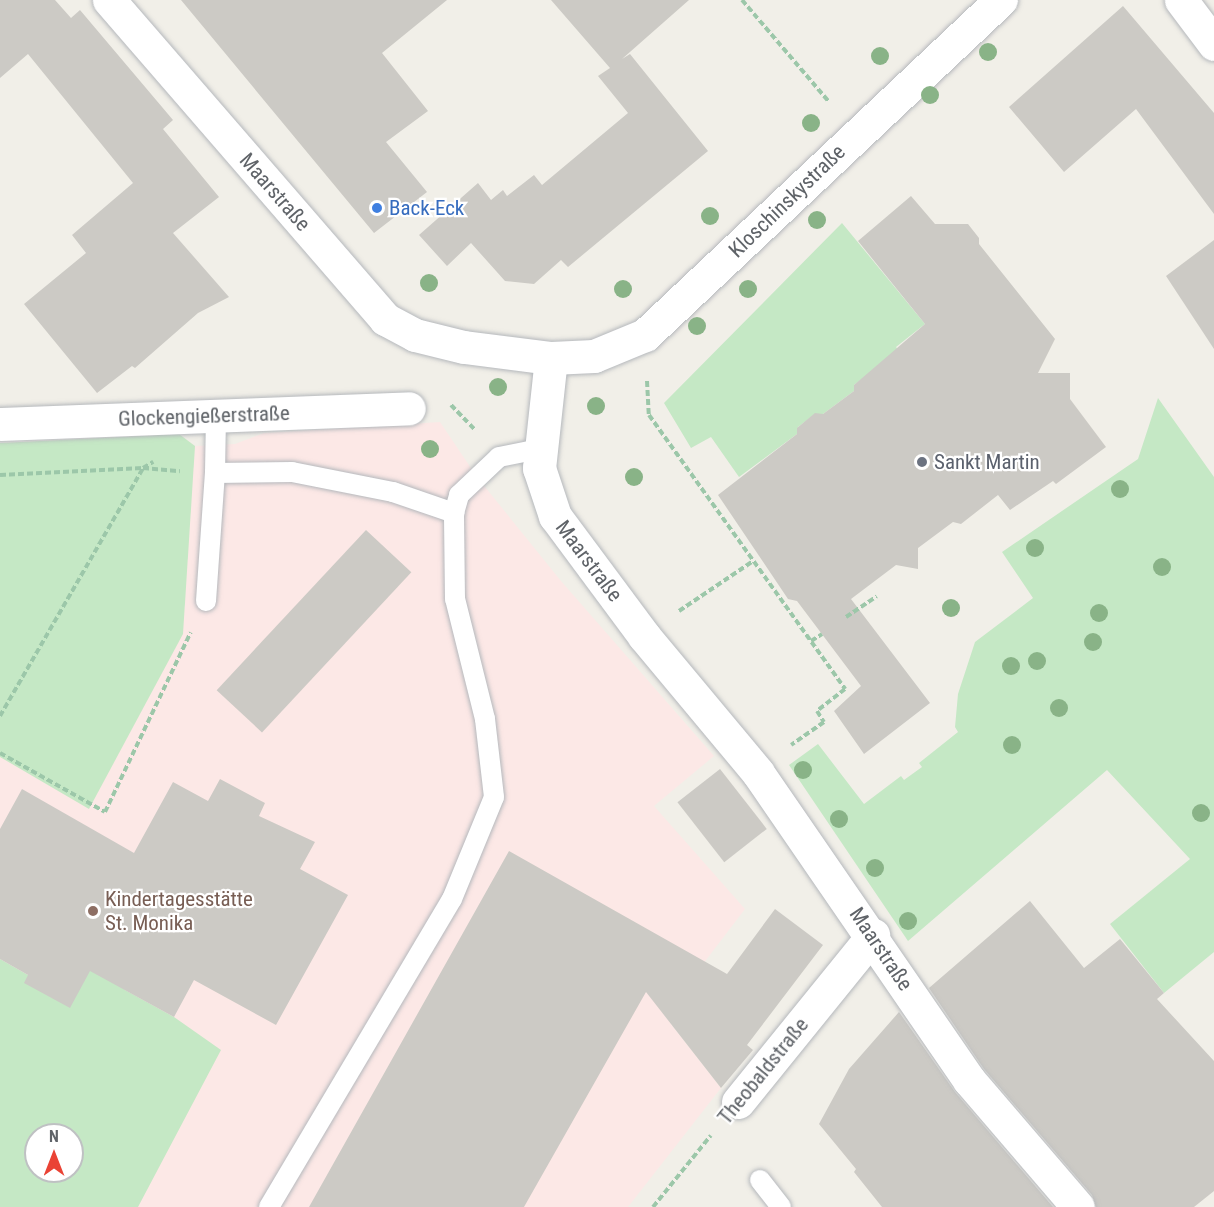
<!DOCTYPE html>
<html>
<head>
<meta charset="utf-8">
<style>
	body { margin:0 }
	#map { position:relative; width:1214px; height:1207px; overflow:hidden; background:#f1efe8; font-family:"Roboto Condensed",sans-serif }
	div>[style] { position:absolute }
	.medical>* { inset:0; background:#fce8e6 }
	.green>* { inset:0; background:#c5e8c5 }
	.building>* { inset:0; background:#cccac5; transform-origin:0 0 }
	.path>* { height:4px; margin-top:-2px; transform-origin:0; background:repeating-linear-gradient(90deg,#9cc7a9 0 6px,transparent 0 9px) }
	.roads { filter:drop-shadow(0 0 2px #b5b8bc) drop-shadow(0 0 2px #b5b8bc) }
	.service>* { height:20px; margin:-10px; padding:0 10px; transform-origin:10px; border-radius:10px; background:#fff }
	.minor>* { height:33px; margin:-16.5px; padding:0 16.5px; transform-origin:16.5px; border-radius:16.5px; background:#fff }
	.trees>* { width:18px; height:18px; margin:-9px; border-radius:50%; background:#89b387 }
	.dots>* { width:16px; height:16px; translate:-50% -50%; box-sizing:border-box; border:3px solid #fff; border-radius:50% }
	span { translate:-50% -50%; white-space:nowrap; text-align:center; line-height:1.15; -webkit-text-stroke:4.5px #fff; paint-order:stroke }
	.street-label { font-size:21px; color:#5f6368 }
	.shop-label { font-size:21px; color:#366cbe }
	.left { translate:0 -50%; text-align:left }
	.worship-label { font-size:21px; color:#5b616d }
	.education-label { font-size:21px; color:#785e54 }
	.north { position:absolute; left:24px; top:1123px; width:60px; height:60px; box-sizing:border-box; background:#fff; border:2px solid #bfc1c3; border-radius:50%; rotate:0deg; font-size:16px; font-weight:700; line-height:24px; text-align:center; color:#5f6368 }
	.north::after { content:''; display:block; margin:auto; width:21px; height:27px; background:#ea4335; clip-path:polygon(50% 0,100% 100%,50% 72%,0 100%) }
</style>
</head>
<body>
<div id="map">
	<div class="medical">
		<i style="clip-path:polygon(evenodd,440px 422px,477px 477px,561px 581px,714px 756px,654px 806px,745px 909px,664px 1015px,721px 1088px,628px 1207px,0 1207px,0 443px,179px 434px,195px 446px,235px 444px,264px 433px,440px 422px,36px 1135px,72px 1135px,72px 1171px,36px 1171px,36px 1135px)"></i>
	</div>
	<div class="green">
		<i style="clip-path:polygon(842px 223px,925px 324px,896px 347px,902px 355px,870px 373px,854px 385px,854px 391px,823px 414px,815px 414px,798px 427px,797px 434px,739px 477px,711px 437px,691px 448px,664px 403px)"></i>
		<i style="clip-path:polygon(1158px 398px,1214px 477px,1214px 952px,1164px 993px,1110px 924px,1190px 859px,1107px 770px,908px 941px,789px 765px,818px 744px,864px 804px,901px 776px,904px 780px,922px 767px,919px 763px,958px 732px,955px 727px,958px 694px,975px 642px,1033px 598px,1002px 552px,1138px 459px)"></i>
		<i style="clip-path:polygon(179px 434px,195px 446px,183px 634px,89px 809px,0 757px,0 443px)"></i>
		<i style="clip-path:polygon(evenodd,0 959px,28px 975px,94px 964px,125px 990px,174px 1017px,221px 1050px,138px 1207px,0 1207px,0 959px,36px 1135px,72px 1135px,72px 1171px,36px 1171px,36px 1135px)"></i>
	</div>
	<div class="building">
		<i style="clip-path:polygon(0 0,55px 0,71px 18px,80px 10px,173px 120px,163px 129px,219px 197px,173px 233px,229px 297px,198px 313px,135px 368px,132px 366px,97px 393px,24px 304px,86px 253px,72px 235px,133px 183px,28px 54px,0 78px)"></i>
		<i style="clip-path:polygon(181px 0,447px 0,382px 53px,428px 111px,386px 142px,427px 192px,374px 233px)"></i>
		<i style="clip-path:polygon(551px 0,689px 0,622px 59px,630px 54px,708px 151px,568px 267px,561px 260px,534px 284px,505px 281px,471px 243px,447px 266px,419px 235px,478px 183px,491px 200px,503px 190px,507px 196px,534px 175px,542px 185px,628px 113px,598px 76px,610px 68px)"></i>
		<i style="clip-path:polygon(1123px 6px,1214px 113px,1214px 214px,1136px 109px,1064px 172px,1009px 107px)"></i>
		<i style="clip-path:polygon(911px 196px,935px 224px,968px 224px,979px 238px,979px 244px,1055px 339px,1038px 373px,1070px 373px,1070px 399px,1106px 447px,1056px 484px,1053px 481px,1010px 510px,998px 495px,961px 524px,953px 522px,918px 548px,918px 569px,896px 565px,851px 599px,930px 703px,864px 754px,834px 711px,861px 686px,797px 601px,788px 599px,718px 495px,797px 434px,797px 428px,815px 413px,823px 414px,854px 391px,854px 385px,925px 324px,858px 241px)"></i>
		<i style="clip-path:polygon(1214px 240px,1214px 349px,1166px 276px)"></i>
		<i style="left:366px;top:530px;width:62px;height:219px;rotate:43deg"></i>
		<i style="left:720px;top:769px;width:76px;height:54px;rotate:52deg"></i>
		<i style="clip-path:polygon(220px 779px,265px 803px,259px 816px,315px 842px,300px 869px,348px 895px,276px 1025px,194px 980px,174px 1017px,90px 971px,70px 1008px,24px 983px,28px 975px,0 959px,0 829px,22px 789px,134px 853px,173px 782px,208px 801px)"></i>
		<i style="clip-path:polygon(509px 851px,727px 974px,775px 909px,823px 945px,747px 1045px,753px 1050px,721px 1088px,646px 992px,524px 1207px,309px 1207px)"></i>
		<i style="clip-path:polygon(1030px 901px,1084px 968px,1120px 939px,1164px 993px,1157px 999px,1214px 1061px,1214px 1191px,1194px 1207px,1096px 1207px,1092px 1195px,984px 1069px,929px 988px)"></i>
		<i style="clip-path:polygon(899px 1012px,955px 1092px,1053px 1207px,882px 1207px,854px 1172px,856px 1169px,819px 1124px,849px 1069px)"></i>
	</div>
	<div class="path">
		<i style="left:742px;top:0;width:134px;rotate:49.5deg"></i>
		<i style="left:647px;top:381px;width:34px;rotate:87deg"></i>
		<i style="left:649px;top:415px;width:337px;rotate:54.4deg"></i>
		<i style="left:845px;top:689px;width:36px;rotate:142deg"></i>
		<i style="left:817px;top:711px;width:13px;rotate:58deg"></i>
		<i style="left:824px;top:722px;width:40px;rotate:145.1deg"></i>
		<i style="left:451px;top:405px;width:35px;rotate:46deg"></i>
		<i style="left:0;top:475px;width:143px;rotate:-2.8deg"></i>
		<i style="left:143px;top:468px;width:12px;rotate:-31deg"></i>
		<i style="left:679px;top:611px;width:89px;rotate:-34deg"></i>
		<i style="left:846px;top:617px;width:37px;rotate:-34deg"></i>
		<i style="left:811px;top:641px;width:13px;rotate:-32deg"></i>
		<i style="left:0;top:716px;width:286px;rotate:-60deg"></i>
		<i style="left:143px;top:468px;width:37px;rotate:5deg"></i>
		<i style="left:0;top:753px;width:120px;rotate:29.3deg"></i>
		<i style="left:105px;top:812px;width:199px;rotate:-64.5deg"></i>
		<i style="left:653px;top:1207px;width:92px;rotate:-51.1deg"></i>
	</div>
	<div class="roads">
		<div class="service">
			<i style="left:215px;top:473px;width:57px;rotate:-89deg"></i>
			<i style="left:206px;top:601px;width:128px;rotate:-86deg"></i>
			<i style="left:215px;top:473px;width:77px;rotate:-0.7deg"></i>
			<i style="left:292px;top:472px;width:103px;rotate:11.2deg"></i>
			<i style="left:393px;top:492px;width:65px;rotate:19deg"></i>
			<i style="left:760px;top:1180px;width:34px;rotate:52deg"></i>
			<i style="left:269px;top:1207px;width:358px;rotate:-59.3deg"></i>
			<i style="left:452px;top:899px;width:110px;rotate:-67.6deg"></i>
			<i style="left:494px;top:797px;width:79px;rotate:-96.6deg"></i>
			<i style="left:485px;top:719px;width:124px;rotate:-104deg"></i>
			<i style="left:455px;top:599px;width:86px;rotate:-90.7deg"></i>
			<i style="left:454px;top:513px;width:19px;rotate:-74deg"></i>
			<i style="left:459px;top:495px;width:55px;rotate:-43.5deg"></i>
			<i style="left:499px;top:457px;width:41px;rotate:-11.3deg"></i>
		</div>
		<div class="minor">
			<i style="left:109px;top:0;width:422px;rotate:49.1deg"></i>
			<i style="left:385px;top:319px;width:34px;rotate:28deg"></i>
			<i style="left:415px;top:335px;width:50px;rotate:13.8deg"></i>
			<i style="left:464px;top:347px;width:88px;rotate:7.2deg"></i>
			<i style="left:551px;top:358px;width:43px;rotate:-2.7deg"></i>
			<i style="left:594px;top:356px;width:55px;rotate:-22.4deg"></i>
			<i style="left:645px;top:335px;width:489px;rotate:-43.3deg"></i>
			<i style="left:1181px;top:0;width:55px;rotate:53.1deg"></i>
			<i style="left:551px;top:358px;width:111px;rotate:96.2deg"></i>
			<i style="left:539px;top:468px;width:51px;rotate:71.6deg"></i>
			<i style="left:555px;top:516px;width:149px;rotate:53.4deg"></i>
			<i style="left:644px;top:636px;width:178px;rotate:50.2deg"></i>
			<i style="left:758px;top:773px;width:373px;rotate:55.5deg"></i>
			<i style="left:969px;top:1080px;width:167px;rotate:49.4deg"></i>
			<i style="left:0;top:424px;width:409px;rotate:-2.2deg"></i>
			<i style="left:738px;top:1102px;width:215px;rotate:-51deg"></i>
		</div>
	</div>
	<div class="trees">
		<i style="left:988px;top:52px"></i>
		<i style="left:880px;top:56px"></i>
		<i style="left:930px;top:95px"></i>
		<i style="left:811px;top:123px"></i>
		<i style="left:710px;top:216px"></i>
		<i style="left:817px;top:220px"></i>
		<i style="left:429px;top:283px"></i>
		<i style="left:623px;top:289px"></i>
		<i style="left:748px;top:289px"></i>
		<i style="left:697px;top:326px"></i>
		<i style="left:498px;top:387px"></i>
		<i style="left:596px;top:406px"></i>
		<i style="left:430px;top:449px"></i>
		<i style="left:634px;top:477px"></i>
		<i style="left:1120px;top:489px"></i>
		<i style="left:1035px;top:548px"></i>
		<i style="left:1162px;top:567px"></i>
		<i style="left:951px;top:608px"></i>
		<i style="left:1099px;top:613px"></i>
		<i style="left:1093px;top:642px"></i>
		<i style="left:1037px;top:661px"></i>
		<i style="left:1011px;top:666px"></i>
		<i style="left:1059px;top:708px"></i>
		<i style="left:1012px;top:745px"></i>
		<i style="left:803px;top:770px"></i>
		<i style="left:1201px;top:813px"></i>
		<i style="left:839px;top:819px"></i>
		<i style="left:875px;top:868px"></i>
		<i style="left:908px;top:921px"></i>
	</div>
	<div class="dots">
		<i style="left:377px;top:208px;background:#3f7fe0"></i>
		<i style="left:922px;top:462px;background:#6b7280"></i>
		<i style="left:93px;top:911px;background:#8d6e63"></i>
	</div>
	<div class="street-label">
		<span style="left:275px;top:192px;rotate:49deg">Maarstraße</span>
		<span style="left:787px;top:201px;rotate:-44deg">Kloschinskystraße</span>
		<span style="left:204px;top:416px;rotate:-2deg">Glockengießerstraße</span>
		<span style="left:589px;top:561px;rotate:53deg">Maarstraße</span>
		<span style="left:881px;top:949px;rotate:56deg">Maarstraße</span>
		<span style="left:763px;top:1071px;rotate:-51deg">Theobaldstraße</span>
	</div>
	<div class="shop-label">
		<span class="left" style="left:389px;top:208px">Back-Eck</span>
	</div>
	<div class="worship-label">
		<span class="left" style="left:934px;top:462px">Sankt Martin</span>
	</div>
	<div class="education-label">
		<span class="left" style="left:105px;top:911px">Kindertagesstätte<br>St. Monika</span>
	</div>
	<div class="north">N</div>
</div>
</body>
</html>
